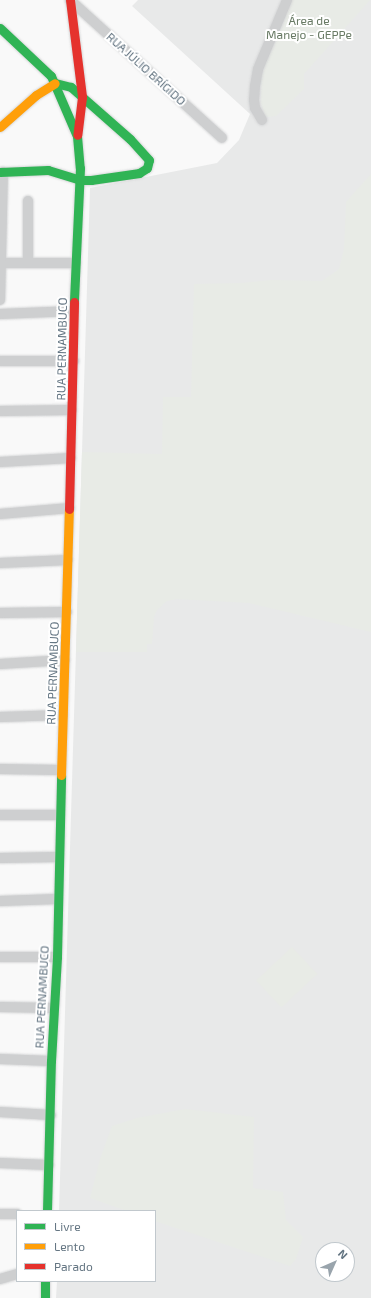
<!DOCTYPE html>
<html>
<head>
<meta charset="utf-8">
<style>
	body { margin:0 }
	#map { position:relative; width:371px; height:1298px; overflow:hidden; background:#f9f9f9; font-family:"Exo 2",sans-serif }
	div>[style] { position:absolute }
	.built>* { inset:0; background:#e8e9e9 }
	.green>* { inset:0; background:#e8ebe6; transform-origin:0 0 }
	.roads { filter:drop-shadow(0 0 1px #d5d6d7) drop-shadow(0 0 1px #d5d6d7) }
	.street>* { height:10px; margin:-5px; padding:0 5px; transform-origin:5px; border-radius:5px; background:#cecfd0 }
	.fast>* { height:9px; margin:-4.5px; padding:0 4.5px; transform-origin:4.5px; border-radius:4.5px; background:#30b455 }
	.slow>* { height:9px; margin:-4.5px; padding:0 4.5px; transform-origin:4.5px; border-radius:4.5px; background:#ff9f0a }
	.jam>* { height:9px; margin:-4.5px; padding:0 4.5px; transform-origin:4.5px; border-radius:4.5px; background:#e5322d }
	span { translate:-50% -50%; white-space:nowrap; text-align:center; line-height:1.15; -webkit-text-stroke:4px #fff; paint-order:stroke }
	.park-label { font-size:12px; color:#687a64 }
	.street-label { font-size:12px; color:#657683 }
	.legend { position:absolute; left:16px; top:1210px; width:140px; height:72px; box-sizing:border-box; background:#fff; border:1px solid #c1c8cd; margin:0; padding:5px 7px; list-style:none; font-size:12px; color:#657683 }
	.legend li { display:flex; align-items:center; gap:8px; height:20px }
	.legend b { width:20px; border:1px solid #c1c8cd }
	.north { position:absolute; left:315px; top:1242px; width:40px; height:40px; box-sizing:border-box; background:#fff; border:1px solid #c1c8cd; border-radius:50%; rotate:45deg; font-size:11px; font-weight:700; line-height:16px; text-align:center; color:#657683 }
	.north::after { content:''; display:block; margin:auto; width:14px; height:18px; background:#99a4ac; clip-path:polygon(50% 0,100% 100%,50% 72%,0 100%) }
</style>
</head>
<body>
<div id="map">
	<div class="built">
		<i style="clip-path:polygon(evenodd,138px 0,371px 0,371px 1298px,56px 1298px,57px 1281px,155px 1281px,155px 1211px,59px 1211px,90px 188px,217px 163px,239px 140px,250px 114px,132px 6px,138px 0,323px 1250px,347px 1250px,347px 1274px,323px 1274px,323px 1250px)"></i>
	</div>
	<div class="green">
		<i style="clip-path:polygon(292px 0,370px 0,304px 74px,304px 89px,276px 116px,267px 117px,265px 116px,261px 102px,262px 68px,274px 46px)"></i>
		<i style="clip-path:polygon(371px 174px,371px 632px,249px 603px,177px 599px,167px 601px,157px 610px,154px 617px,152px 644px,147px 644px,147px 652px,76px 652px,82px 452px,162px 454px,163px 397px,191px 397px,194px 284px,241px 283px,272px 280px,322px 281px,339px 269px,344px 249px,346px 202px)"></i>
		<i style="left:292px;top:947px;width:37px;height:49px;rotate:47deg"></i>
		<i style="clip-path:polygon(185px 1109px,254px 1117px,253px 1188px,283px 1192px,286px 1220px,303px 1237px,296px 1259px,290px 1266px,155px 1221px,155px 1211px,127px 1211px,90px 1198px,100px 1159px,112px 1126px,137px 1118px)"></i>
	</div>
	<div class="roads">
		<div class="street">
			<i style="left:70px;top:0;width:205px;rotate:42.2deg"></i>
			<i style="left:262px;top:120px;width:14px;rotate:-120deg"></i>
			<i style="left:255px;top:108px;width:8px;rotate:-97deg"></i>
			<i style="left:254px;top:100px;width:14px;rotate:-86deg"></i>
			<i style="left:255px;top:86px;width:17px;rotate:-80deg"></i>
			<i style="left:258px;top:69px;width:75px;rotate:-67.2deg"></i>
			<i style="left:1px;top:263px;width:75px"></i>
			<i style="left:28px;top:263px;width:62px;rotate:-90deg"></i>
			<i style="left:0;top:300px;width:128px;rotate:-88.7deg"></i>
			<i style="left:0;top:314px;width:74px;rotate:-2.3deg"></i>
			<i style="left:0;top:361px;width:74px"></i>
			<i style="left:0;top:411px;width:72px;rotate:-0.8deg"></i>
			<i style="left:0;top:462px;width:71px;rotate:-3.2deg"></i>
			<i style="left:0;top:514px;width:70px;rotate:-4.9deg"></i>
			<i style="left:0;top:563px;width:68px;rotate:-2.5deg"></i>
			<i style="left:0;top:613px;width:67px;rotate:-0.9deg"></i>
			<i style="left:0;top:664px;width:65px;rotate:-3.5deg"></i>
			<i style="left:0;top:717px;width:63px;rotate:-1.8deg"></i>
			<i style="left:0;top:769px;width:61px;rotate:0.9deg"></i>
			<i style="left:0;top:815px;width:59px"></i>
			<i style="left:0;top:858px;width:58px;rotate:-1deg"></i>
			<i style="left:0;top:901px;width:57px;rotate:-2deg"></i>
			<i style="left:0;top:957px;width:57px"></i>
			<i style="left:0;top:1007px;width:54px;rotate:1.1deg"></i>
			<i style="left:0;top:1059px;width:51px;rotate:2.2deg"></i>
			<i style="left:0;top:1112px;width:51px;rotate:3.4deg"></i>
			<i style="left:0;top:1163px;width:49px;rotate:2.3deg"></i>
			<i style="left:0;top:1214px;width:17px"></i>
			<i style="left:0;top:1279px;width:18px;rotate:-16deg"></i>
		</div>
		<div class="fast">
			<i style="left:0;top:28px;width:70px;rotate:43.3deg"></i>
			<i style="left:51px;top:76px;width:65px;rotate:66.6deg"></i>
			<i style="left:77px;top:136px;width:32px;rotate:85deg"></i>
			<i style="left:80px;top:168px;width:134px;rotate:92.6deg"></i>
			<i style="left:0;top:172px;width:48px;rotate:-2.4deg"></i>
			<i style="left:48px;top:170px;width:34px;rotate:17deg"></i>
			<i style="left:80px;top:180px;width:11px"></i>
			<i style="left:91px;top:180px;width:49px;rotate:-8.3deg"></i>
			<i style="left:139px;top:173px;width:9px;rotate:-32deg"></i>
			<i style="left:147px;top:168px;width:8px;rotate:-76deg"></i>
			<i style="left:149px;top:160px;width:28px;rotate:-132deg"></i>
			<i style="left:130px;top:139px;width:79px;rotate:-138.6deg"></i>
			<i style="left:71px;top:87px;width:16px;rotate:-166deg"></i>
			<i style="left:47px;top:1211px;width:150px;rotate:-88.5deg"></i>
			<i style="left:51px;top:1061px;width:104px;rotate:-86.7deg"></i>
			<i style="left:57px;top:957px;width:182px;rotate:-88.7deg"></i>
			<i style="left:45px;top:1281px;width:17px;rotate:90deg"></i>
		</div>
		<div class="slow">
			<i style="left:0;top:127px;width:48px;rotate:-41.6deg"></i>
			<i style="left:36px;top:95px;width:22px;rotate:-32deg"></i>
			<i style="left:61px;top:775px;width:266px;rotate:-88.3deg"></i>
		</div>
		<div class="jam">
			<i style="left:70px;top:0;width:98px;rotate:82.9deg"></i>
			<i style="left:82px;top:97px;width:38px;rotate:97deg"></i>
			<i style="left:69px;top:509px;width:207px;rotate:-88.6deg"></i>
		</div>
	</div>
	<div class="park-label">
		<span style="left:309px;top:28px">Área de<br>Manejo - GEPPe</span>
	</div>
	<div class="street-label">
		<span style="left:146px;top:69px;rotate:42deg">RUA JÚLIO BRÍGIDO</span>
		<span style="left:62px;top:349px;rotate:-89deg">RUA PERNAMBUCO</span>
		<span style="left:53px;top:673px;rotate:-88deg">RUA PERNAMBUCO</span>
		<span style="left:42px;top:997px;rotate:-87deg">RUA PERNAMBUCO</span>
	</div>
	<ul class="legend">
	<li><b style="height:5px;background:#30b455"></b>Livre</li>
	<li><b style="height:5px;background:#ff9f0a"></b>Lento</li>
	<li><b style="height:5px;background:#e5322d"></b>Parado</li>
	</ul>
	<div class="north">N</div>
</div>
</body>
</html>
